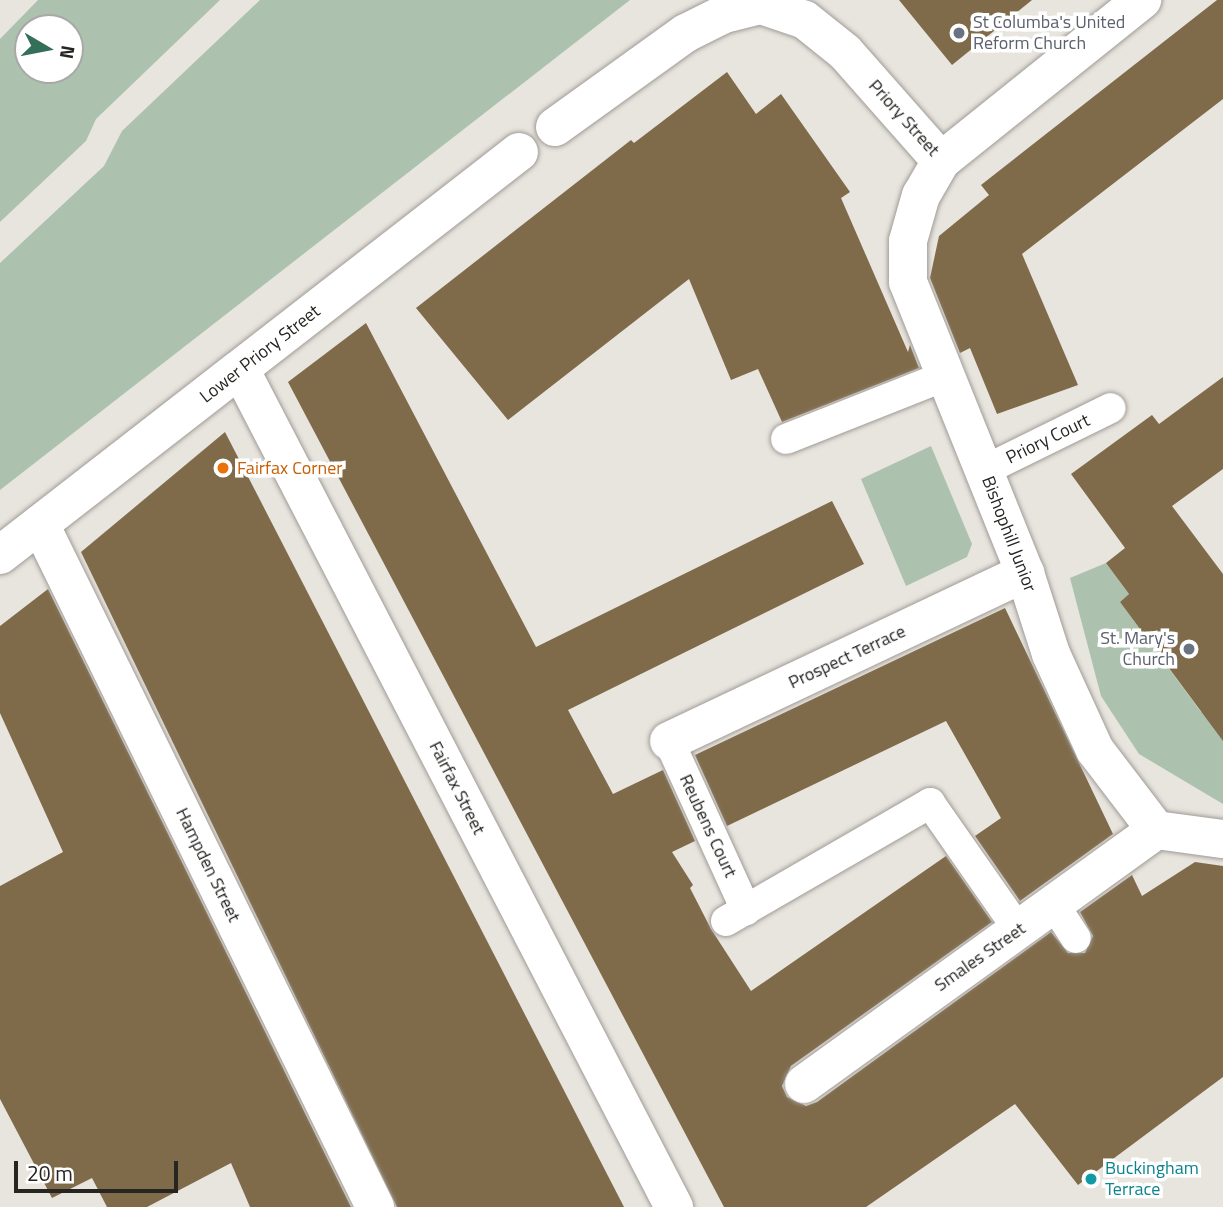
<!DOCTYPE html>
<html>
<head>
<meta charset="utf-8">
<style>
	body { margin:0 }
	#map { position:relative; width:1223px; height:1207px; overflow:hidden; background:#e8e4de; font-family:"Titillium Web",sans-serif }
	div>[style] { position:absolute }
	.green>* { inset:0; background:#acc2ae }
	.building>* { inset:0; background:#7f6b4a }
	.roads { filter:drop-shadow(0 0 2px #a09b96) drop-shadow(0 0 2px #a09b96) }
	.lane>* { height:30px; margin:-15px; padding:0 15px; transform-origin:15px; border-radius:15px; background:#fff }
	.street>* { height:38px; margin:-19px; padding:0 19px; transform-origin:19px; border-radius:19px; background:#fff }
	.dots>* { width:19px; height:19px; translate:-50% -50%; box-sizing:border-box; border:4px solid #fff; border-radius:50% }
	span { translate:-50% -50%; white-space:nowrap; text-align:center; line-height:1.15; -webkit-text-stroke:7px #fff; paint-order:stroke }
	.worship-label { font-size:18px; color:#5b616d }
	.left { translate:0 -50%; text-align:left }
	.right { translate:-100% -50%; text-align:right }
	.street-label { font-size:18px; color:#262522 }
	.food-label { font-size:18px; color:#c56008 }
	.culture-label { font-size:18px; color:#0d838f }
	.north { position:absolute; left:14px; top:14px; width:70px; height:70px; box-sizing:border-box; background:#fff; border:2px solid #a8a8a7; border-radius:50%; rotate:100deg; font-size:19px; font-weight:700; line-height:28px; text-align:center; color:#262522 }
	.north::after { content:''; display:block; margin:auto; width:24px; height:32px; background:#336f59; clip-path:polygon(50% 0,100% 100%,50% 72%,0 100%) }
	.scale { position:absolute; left:14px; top:1161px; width:164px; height:32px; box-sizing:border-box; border:4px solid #262522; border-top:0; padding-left:9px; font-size:21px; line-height:24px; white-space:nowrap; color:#262522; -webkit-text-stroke:5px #fff; paint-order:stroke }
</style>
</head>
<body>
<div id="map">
	<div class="green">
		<i style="clip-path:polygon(evenodd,38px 0,220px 0,96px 119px,86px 141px,0 222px,0 39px,38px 0,28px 28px,70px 28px,70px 70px,28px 70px,28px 28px)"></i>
		<i style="clip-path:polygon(260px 0,630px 0,0 490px,0 263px,104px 166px,122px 131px)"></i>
		<i style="clip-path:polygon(931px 446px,972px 544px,967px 557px,906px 586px,861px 479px)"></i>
		<i style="clip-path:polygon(1106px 563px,1129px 594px,1120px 602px,1201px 712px,1223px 695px,1223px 804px,1139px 754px,1101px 696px,1070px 578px)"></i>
	</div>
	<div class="building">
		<i style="clip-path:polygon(899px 0,1032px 0,952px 65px)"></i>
		<i style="clip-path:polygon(1217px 0,1223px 0,1223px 99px,1022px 254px,1078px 385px,997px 414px,970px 348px,960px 353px,930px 278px,939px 236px,989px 195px,981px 185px)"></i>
		<i style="clip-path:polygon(727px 72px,756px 114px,781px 94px,850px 192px,841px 198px,908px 352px,910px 345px,919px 368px,782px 422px,758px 369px,731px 380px,689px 279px,508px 420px,416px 308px,631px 140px,634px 143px)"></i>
		<i style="clip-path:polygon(366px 323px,536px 647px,832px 501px,864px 564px,568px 710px,613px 794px,663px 770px,695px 841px,672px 852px,693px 885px,690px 888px,711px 929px,751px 991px,946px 856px,992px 922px,791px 1066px,782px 1086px,787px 1097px,806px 1106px,817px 1102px,1051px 932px,1068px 953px,1085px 953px,1093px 936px,1080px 912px,1132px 875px,1142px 896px,1195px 862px,1223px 866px,1223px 1077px,1078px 1185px,1015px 1104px,866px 1207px,724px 1207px,288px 382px)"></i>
		<i style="clip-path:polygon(1223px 377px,1223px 469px,1172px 506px,1223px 574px,1223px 741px,1120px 602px,1129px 594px,1106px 563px,1125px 548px,1071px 474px,1152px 415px,1159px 424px)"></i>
		<i style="clip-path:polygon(225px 432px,624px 1207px,397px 1207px,81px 552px)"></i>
		<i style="clip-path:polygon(48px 589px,351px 1207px,250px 1207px,231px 1163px,147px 1207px,107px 1207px,92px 1178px,52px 1198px,0 1099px,0 886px,63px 852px,0 713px,0 626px)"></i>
		<i style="clip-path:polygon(1005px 608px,1113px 834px,1020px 901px,975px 836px,1001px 818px,946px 721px,727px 826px,695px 755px)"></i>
	</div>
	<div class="roads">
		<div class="lane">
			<i style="left:786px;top:439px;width:171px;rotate:-21.6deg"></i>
			<i style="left:985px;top:470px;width:140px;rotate:-26.2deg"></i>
			<i style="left:669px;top:741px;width:186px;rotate:65.5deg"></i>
			<i style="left:1055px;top:906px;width:38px;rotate:57deg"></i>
			<i style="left:726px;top:921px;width:236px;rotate:-30deg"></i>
			<i style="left:930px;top:803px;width:154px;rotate:55.1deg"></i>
		</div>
		<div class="street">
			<i style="left:761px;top:5px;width:46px;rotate:18.8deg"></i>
			<i style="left:805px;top:20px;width:51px;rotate:38.7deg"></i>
			<i style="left:845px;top:52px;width:145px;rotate:48.6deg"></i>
			<i style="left:941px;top:161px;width:258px;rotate:-38.7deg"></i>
			<i style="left:555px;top:127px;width:161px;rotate:-35.7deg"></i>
			<i style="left:686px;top:33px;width:42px;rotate:-26.6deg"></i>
			<i style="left:724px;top:14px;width:38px;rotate:-14deg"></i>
			<i style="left:941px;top:161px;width:39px;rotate:120deg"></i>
			<i style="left:921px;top:195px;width:48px;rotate:105.8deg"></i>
			<i style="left:908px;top:241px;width:41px;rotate:90deg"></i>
			<i style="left:908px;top:282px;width:314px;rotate:68.1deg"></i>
			<i style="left:1025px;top:573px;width:85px;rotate:72.2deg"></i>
			<i style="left:1051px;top:654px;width:106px;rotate:65.4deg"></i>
			<i style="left:1095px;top:750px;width:101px;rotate:52.7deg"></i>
			<i style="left:1156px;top:830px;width:68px;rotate:7.7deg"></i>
			<i style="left:240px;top:369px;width:944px;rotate:62.62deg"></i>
			<i style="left:40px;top:524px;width:761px;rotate:63.87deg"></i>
			<i style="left:0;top:555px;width:657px;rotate:-37.83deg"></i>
			<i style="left:669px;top:741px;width:394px;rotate:-25.3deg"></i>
			<i style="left:804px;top:1084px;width:434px;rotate:-35.8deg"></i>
		</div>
	</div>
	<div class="dots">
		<i style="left:959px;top:33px;background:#6b7280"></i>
		<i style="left:223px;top:468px;background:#e8710a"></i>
		<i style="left:1189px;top:649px;background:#6b7280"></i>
		<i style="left:1091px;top:1179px;background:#0f9aa8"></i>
	</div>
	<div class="worship-label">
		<span class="left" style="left:973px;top:33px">St Columba's United<br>Reform Church</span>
		<span class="right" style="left:1175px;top:649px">St. Mary's<br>Church</span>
	</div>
	<div class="street-label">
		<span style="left:904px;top:118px;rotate:48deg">Priory Street</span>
		<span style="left:260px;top:354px;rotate:-38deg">Lower Priory Street</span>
		<span style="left:1048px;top:439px;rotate:-26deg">Priory Court</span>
		<span style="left:1009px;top:534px;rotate:69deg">Bishophill Junior</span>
		<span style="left:847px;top:657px;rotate:-25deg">Prospect Terrace</span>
		<span style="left:457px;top:788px;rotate:63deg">Fairfax Street</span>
		<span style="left:708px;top:826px;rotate:65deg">Reubens Court</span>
		<span style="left:208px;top:865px;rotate:64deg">Hampden Street</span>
		<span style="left:980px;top:957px;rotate:-35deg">Smales Street</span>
	</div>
	<div class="food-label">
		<span class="left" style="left:237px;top:468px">Fairfax Corner</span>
	</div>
	<div class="culture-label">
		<span class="left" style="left:1105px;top:1179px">Buckingham<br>Terrace</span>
	</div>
	<div class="north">N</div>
	<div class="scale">20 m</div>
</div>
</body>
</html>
